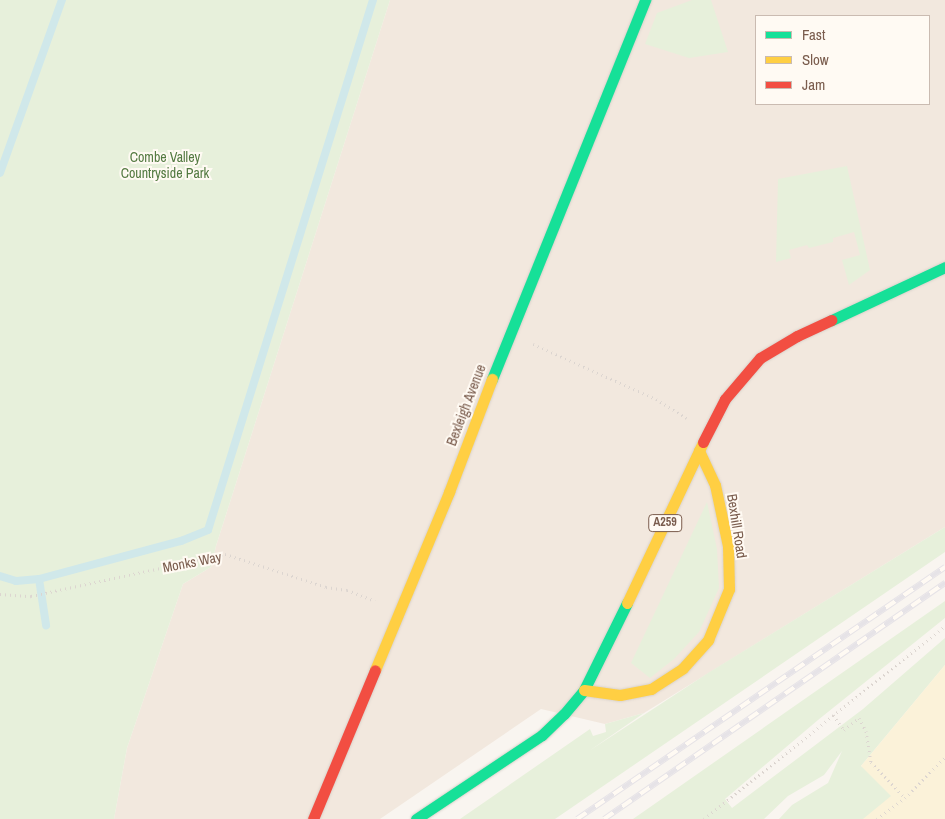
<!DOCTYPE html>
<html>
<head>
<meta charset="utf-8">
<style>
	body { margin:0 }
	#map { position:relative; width:945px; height:819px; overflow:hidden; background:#f9f5f0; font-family:"Archivo Narrow",sans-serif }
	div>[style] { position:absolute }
	.residential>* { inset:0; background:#f2e8de }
	.green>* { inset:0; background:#e7f0db }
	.sand>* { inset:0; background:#fbf2d9 }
	.stream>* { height:8px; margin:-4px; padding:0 4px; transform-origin:4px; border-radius:4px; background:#d0e8ea }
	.path>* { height:3px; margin-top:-1.5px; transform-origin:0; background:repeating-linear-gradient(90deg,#dcd5d0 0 1px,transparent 0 5px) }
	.roads { filter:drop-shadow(0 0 1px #d9d2cb) drop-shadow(0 0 1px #d9d2cb) }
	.fast>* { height:11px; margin:-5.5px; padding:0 5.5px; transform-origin:5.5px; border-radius:5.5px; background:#16e098 }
	.slow>* { height:11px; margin:-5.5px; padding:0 5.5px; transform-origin:5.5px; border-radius:5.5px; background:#ffcf43 }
	.jam>* { height:11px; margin:-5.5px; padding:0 5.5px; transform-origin:5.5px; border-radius:5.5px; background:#f24e42 }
	.rail>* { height:5.5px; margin-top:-2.75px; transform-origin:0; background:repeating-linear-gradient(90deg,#fffaf3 0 11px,#e6e3e7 0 22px); box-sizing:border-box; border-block:1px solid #e6e3e7 }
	span { translate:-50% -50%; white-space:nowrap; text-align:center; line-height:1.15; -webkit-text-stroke:4px #fffaf3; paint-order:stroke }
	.shield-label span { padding:1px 4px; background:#fffaf3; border:1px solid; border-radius:4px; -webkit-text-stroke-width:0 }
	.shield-label { font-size:12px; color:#7a5c4d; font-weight:700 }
	.park-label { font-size:14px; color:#537a41 }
	.street-label { font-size:14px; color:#7a5c4d }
	.legend { position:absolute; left:755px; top:15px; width:175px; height:90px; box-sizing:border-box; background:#fffaf3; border:1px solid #cabbb1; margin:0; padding:6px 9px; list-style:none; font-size:15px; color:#7a5c4d }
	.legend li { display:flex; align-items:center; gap:10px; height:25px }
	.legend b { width:25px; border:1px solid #cabbb1 }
</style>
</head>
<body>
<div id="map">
	<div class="residential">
		<i style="clip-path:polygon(evenodd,390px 0,945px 0,945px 527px,644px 713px,605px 724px,541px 709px,380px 819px,114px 819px,127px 748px,183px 584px,211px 567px,216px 546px,390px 0,756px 16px,929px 16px,929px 104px,756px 104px,756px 16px)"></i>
	</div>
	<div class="green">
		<i style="clip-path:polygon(0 0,390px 0,216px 546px,211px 567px,183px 584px,127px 748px,114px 819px,0 819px)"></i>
		<i style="clip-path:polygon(692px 0,711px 0,728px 52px,689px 58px,645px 44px,657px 13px)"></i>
		<i style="clip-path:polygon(847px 166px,870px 270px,849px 285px,842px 260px,860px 255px,854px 232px,833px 238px,833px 242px,809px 248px,807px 245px,789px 250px,791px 258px,776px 262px,778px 179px)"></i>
		<i style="clip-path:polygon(707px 502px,717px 549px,719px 588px,699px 632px,674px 659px,650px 678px,631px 663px)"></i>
		<i style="clip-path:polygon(945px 527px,945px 552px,555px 819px,460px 819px,590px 729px,593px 736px,606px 732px,605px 724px,644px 713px,589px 751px,708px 673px)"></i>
		<i style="clip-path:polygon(945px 601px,945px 618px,818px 720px,725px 799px,732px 808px,863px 709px,945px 638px,945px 665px,861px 766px,945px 819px,779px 819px,792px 805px,828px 783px,842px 751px,824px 775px,788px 796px,764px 819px,633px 819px)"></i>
	</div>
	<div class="sand">
		<i style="clip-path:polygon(945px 665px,945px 819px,863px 819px,891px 796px,861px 766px)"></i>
	</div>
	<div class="stream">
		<i style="left:0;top:173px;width:184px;rotate:-70.3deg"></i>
		<i style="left:0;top:576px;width:17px;rotate:17deg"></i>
		<i style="left:16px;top:581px;width:23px;rotate:-5deg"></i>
		<i style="left:39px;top:579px;width:47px;rotate:81.3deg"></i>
		<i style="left:39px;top:579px;width:147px;rotate:-15deg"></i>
		<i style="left:181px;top:541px;width:29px;rotate:-22deg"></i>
		<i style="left:208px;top:530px;width:555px;rotate:-72.71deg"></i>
	</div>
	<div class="path">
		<i style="left:533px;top:344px;width:135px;rotate:24.1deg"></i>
		<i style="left:656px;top:399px;width:36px;rotate:32deg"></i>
		<i style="left:0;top:594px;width:31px;rotate:4deg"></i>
		<i style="left:31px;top:596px;width:198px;rotate:-12.2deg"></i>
		<i style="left:225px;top:554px;width:106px;rotate:18.1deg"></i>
		<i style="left:326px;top:587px;width:21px;rotate:8deg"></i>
		<i style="left:347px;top:590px;width:30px;rotate:21deg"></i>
		<i style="left:833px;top:715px;width:19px;rotate:54deg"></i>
		<i style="left:844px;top:730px;width:19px;rotate:-39deg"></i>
		<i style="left:859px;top:718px;width:15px;rotate:62deg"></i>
		<i style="left:866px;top:731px;width:31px;rotate:81deg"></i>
		<i style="left:871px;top:762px;width:50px;rotate:46.6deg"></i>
		<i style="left:704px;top:819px;width:309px;rotate:-38.7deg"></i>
		<i style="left:877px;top:819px;width:35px;rotate:-37deg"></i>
		<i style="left:905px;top:798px;width:57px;rotate:-45.7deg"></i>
	</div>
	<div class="roads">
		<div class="fast">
			<i style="left:832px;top:320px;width:125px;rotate:-25.1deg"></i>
			<i style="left:492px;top:379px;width:409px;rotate:-68deg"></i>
			<i style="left:416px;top:819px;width:151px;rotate:-33.7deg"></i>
			<i style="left:542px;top:735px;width:30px;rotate:-44deg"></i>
			<i style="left:564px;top:714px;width:31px;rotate:-50deg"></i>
			<i style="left:584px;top:690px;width:97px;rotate:-63.7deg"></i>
		</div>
		<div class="slow">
			<i style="left:627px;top:603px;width:178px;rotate:-64.7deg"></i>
			<i style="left:375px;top:670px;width:193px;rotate:-67.4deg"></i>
			<i style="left:449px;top:492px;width:121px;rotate:-69.2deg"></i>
			<i style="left:584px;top:690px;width:36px;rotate:8deg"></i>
			<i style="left:620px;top:695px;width:32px;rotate:-11deg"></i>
			<i style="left:651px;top:689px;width:38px;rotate:-33deg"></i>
			<i style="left:683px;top:668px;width:38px;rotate:-48deg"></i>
			<i style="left:708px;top:640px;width:55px;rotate:-67.6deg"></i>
			<i style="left:729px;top:589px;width:43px;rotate:-91.3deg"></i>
			<i style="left:728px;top:546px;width:62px;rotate:-102deg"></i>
			<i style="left:715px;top:485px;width:38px;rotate:-115deg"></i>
		</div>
		<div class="jam">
			<i style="left:703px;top:442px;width:48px;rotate:-62.9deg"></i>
			<i style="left:725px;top:399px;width:54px;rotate:-49.5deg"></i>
			<i style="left:760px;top:358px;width:43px;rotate:-30.7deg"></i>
			<i style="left:797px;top:336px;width:38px;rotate:-25deg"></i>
			<i style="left:313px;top:819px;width:161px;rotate:-67.4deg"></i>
		</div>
	</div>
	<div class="rail">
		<i style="left:577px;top:819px;width:446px;rotate:-34.4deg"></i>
		<i style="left:604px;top:819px;width:415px;rotate:-34.7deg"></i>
	</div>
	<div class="shield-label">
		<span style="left:665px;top:523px">A259</span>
	</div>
	<div class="park-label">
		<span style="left:165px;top:165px">Combe Valley<br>Countryside Park</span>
	</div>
	<div class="street-label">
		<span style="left:466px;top:405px;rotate:-69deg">Bexleigh Avenue</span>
		<span style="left:737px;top:526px;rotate:81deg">Bexhill Road</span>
		<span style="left:192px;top:562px;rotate:-11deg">Monks Way</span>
	</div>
	<ul class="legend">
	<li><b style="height:6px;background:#16e098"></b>Fast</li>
	<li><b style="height:6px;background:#ffcf43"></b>Slow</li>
	<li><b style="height:6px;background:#f24e42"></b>Jam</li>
	</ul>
</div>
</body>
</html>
